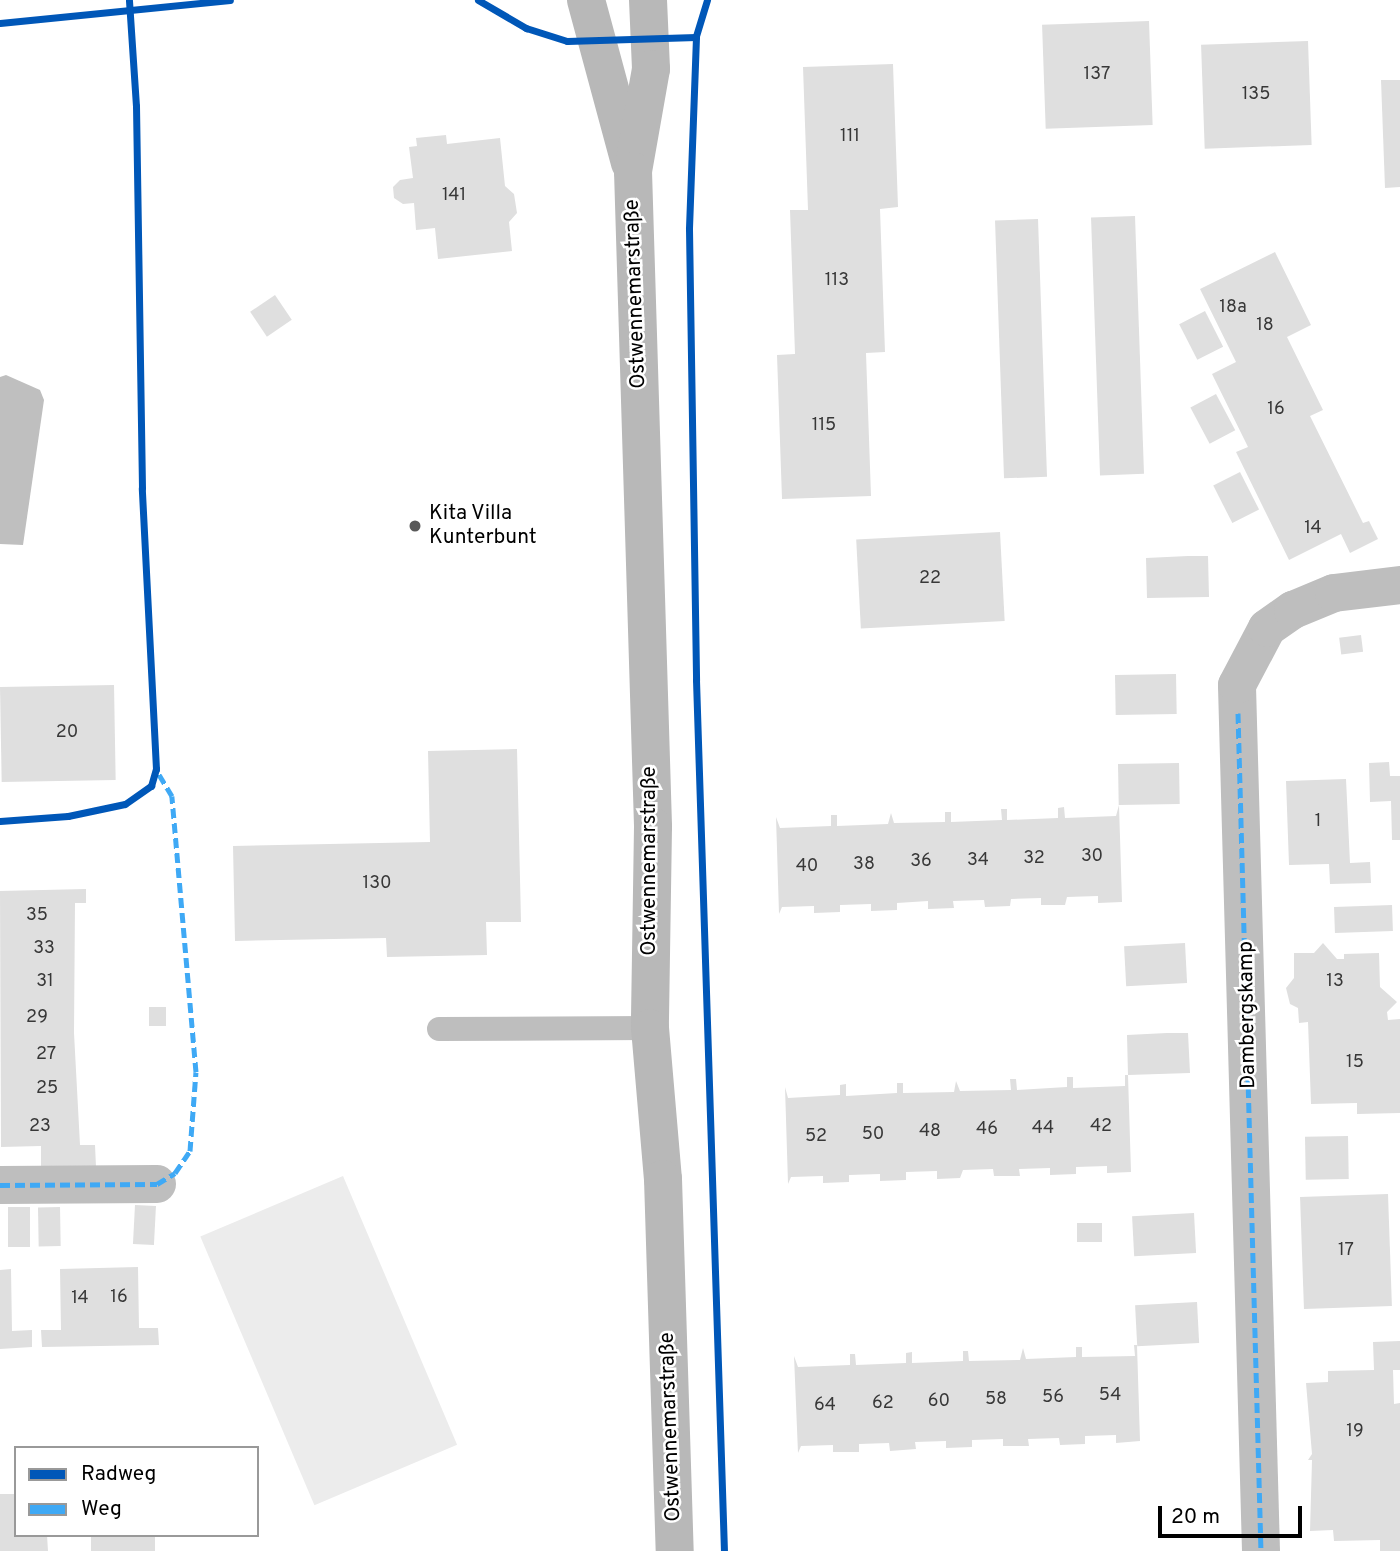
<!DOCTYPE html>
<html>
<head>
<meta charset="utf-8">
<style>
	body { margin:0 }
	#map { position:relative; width:1400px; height:1551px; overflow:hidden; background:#fff; font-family:Overpass,sans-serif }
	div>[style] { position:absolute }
	.green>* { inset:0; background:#ececec; transform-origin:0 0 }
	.water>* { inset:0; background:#bfbfbf }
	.building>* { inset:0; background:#dfdfdf; transform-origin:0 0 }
	.lane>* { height:24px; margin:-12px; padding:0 12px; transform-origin:12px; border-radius:12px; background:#bebebe }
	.street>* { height:38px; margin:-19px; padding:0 19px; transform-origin:19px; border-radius:19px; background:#bebebe }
	.secondary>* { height:38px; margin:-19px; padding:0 19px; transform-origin:19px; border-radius:19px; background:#b8b8b8 }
	.quiet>* { height:5px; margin-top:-2.5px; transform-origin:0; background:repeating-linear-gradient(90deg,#3fa9f5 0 10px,transparent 0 15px) }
	.cycleway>* { height:7px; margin:-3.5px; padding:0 3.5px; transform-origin:3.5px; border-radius:3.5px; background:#0057b8 }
	.dots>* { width:19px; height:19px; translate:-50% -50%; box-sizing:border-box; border:4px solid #fff; border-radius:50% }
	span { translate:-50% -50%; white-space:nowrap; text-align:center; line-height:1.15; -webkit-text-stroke:5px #fff; paint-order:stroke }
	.number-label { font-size:18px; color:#383838 }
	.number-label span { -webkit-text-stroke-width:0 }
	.street-label { font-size:21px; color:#000 }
	.poi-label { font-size:21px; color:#000 }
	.left { translate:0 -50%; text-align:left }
	.legend { position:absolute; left:14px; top:1446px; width:245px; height:91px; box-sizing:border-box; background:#fff; border:2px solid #999; margin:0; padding:9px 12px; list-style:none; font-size:21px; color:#000 }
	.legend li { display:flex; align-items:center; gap:14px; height:35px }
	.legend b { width:35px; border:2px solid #999 }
	.scale { position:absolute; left:1158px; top:1506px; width:144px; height:32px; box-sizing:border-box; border:4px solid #000; border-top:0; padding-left:9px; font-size:21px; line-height:24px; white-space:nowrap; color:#000; -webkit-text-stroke:5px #fff; paint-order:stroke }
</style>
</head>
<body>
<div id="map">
	<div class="green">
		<i style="left:343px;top:1176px;width:292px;height:155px;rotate:67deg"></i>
	</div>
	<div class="water">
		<i style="clip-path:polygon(6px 375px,40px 390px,44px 400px,23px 545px,0 544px,0 377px)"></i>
	</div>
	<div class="building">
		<i style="left:1149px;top:21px;width:104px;height:107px;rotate:88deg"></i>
		<i style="left:1308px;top:41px;width:104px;height:107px;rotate:88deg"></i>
		<i style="clip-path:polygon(893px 64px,898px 207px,880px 209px,885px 352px,866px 353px,871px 496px,782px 499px,777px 355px,795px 354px,790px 210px,808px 210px,803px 67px)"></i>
		<i style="clip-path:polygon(1381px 80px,1400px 80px,1400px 187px,1385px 188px)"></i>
		<i style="clip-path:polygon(446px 135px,447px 144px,500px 138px,505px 186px,514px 194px,517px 213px,509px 222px,512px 251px,438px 259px,435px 228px,416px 230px,414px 203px,403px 204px,394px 198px,393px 187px,400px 180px,413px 178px,409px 147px,417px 146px,416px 138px)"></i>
		<i style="left:1135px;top:216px;width:258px;height:44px;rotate:88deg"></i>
		<i style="left:1038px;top:219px;width:258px;height:43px;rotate:88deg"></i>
		<i style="clip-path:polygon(1275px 252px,1311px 325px,1287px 337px,1323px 410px,1310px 416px,1363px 523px,1369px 521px,1378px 539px,1350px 553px,1341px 534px,1289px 560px,1236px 452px,1248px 447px,1212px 374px,1236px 362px,1200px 289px)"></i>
		<i style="left:275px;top:295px;width:30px;height:30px;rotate:56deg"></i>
		<i style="left:1205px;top:311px;width:40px;height:29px;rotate:63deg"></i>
		<i style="left:1216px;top:394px;width:41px;height:29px;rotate:62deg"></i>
		<i style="left:1240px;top:472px;width:42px;height:30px;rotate:63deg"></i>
		<i style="left:1000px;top:532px;width:89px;height:144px;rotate:87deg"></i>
		<i style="clip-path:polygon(1188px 556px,1208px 556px,1209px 597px,1147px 598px,1146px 558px)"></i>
		<i style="left:1361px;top:635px;width:17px;height:22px;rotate:83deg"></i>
		<i style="left:1176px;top:674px;width:40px;height:61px;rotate:89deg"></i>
		<i style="left:114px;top:685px;width:95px;height:114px;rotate:89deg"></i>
		<i style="clip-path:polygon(517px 749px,521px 922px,486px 922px,487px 955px,387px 957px,386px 938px,235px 941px,233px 846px,430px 842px,428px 751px)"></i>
		<i style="clip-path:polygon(1389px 762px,1390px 776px,1400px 776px,1400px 840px,1392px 840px,1391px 801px,1370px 802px,1369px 763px)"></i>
		<i style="left:1179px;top:763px;width:41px;height:61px;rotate:89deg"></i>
		<i style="clip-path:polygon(1346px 779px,1350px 863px,1370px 862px,1371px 883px,1330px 884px,1329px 864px,1289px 865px,1286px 781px)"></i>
		<i style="clip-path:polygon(1119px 805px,1122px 902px,1098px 903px,1098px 896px,1067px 897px,1065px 905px,1041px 905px,1041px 898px,1011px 899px,1010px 906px,985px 907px,984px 900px,953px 901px,954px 908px,928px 909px,928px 901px,897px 903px,897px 910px,871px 911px,871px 904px,840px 905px,840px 912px,814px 913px,814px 906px,782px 907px,779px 914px,776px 817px,780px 828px,831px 826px,831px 815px,837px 815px,837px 826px,888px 824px,891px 813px,894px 823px,945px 822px,945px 812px,951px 812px,951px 822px,1002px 820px,1001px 809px,1007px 809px,1007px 820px,1058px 818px,1058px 808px,1064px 807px,1065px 818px,1116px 816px)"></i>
		<i style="clip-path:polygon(86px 889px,86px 903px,75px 903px,74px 1033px,80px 1145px,95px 1145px,96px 1167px,41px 1168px,41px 1146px,1px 1147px,0 891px)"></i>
		<i style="left:1392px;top:905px;width:26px;height:58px;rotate:88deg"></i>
		<i style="left:1185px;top:943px;width:40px;height:61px;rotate:87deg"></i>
		<i style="clip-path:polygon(1323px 943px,1337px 959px,1344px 959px,1344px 954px,1379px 953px,1380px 987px,1397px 1002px,1387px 1012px,1388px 1020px,1400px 1019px,1400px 1113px,1357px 1114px,1357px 1103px,1311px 1104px,1308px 1022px,1299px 1023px,1298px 1008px,1290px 1004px,1286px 988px,1294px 978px,1294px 953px,1314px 953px)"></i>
		<i style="left:166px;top:1007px;width:19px;height:17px;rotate:90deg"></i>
		<i style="clip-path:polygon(1167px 1033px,1188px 1033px,1190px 1073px,1128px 1075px,1127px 1035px)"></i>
		<i style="clip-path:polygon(1125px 1075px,1128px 1075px,1131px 1172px,1107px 1173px,1107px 1166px,1076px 1167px,1076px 1174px,1050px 1175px,1050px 1168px,1019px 1169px,1020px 1176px,994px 1176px,993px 1169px,963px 1170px,960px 1178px,937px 1179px,937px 1171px,906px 1172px,906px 1180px,880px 1181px,880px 1174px,849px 1175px,849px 1182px,823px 1183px,823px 1176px,791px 1177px,788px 1184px,785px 1087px,788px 1098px,840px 1095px,840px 1085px,846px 1084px,846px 1096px,897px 1093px,897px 1083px,903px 1083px,903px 1093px,954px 1092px,956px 1081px,960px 1091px,1011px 1090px,1010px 1079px,1016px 1079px,1017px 1090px,1067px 1087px,1067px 1077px,1073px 1077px,1073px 1088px,1125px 1086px)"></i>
		<i style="left:1348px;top:1136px;width:43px;height:43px;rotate:89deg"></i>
		<i style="left:1388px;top:1194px;width:112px;height:88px;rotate:88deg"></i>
		<i style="left:135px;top:1205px;width:21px;height:39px;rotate:3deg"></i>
		<i style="left:30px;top:1207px;width:40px;height:22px;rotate:90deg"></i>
		<i style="left:60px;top:1207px;width:39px;height:22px;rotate:89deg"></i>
		<i style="left:1194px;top:1213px;width:40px;height:62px;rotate:87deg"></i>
		<i style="left:1102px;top:1223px;width:19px;height:25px;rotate:90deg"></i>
		<i style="clip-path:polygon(138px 1267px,139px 1328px,158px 1328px,159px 1345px,42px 1347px,41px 1330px,61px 1330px,60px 1269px)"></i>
		<i style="clip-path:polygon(11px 1269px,12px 1331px,32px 1330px,32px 1347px,0 1349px,0 1270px)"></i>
		<i style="left:1197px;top:1302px;width:41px;height:62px;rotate:87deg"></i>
		<i style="clip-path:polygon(1400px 1341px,1400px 1370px,1393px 1370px,1394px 1404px,1400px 1403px,1400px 1551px,1380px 1551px,1380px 1540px,1334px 1541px,1333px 1530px,1310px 1531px,1312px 1460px,1308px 1460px,1312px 1454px,1306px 1383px,1328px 1382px,1328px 1371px,1374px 1370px,1373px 1342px)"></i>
		<i style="clip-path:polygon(1134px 1345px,1137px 1345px,1140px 1441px,1116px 1443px,1116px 1435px,1085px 1436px,1085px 1444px,1060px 1445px,1059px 1438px,1028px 1439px,1029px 1446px,1003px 1446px,1003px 1439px,972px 1440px,972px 1447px,946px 1448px,946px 1441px,915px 1442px,916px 1449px,890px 1451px,889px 1443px,859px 1444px,859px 1452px,833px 1452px,833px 1445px,801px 1446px,798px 1453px,794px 1356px,798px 1367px,850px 1365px,850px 1354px,855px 1354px,856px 1365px,906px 1363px,906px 1353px,912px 1352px,912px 1363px,963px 1361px,963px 1351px,968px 1351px,969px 1361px,1020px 1360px,1023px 1348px,1026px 1359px,1076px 1357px,1076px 1347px,1082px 1347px,1082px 1357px,1135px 1356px)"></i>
		<i style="clip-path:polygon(0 1494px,16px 1494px,16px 1535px,47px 1535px,48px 1551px,0 1551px)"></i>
		<i style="left:91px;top:1535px;width:64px;height:16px"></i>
	</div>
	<div class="lane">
		<i style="left:439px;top:1029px;width:211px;rotate:-0.3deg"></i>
	</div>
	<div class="street">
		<i style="left:0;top:1185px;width:157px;rotate:-0.4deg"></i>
		<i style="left:1261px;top:1551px;width:866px;rotate:-91.59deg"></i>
		<i style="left:1237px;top:685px;width:64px;rotate:-62.2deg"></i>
		<i style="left:1267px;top:628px;width:32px;rotate:-35deg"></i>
		<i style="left:1293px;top:610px;width:44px;rotate:-22.5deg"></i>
		<i style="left:1334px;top:593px;width:66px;rotate:-6.9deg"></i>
	</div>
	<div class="secondary">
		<i style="left:586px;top:0;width:169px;rotate:74.9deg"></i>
		<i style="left:648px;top:0;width:69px;rotate:87.5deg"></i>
		<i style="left:651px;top:69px;width:104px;rotate:100deg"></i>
		<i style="left:633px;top:171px;width:656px;rotate:88.25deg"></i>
		<i style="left:653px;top:827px;width:201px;rotate:90.9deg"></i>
		<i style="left:650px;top:1028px;width:152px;rotate:85.1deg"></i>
		<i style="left:663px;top:1179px;width:372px;rotate:88.2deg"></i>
	</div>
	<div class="quiet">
		<i style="left:1238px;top:713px;width:838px;rotate:88.43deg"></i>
		<i style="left:0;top:1185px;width:157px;rotate:-0.4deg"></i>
		<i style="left:157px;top:1184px;width:21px;rotate:-31deg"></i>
		<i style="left:175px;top:1173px;width:27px;rotate:-56deg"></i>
		<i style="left:190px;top:1151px;width:79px;rotate:-85.7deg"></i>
		<i style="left:196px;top:1072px;width:277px;rotate:-95deg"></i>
		<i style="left:172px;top:796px;width:31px;rotate:-121deg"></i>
	</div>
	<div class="cycleway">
		<i style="left:478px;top:0;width:56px;rotate:30.3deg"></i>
		<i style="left:526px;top:28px;width:43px;rotate:17.6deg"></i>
		<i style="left:567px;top:41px;width:129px;rotate:-1.8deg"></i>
		<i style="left:707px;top:0;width:39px;rotate:107deg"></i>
		<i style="left:696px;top:37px;width:192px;rotate:92.1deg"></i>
		<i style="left:689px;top:229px;width:451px;rotate:89.1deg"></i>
		<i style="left:696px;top:680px;width:871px;rotate:88.16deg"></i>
		<i style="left:0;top:23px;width:231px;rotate:-5.7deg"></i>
		<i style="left:0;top:821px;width:68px;rotate:-4.2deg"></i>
		<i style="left:68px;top:816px;width:58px;rotate:-11.9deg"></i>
		<i style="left:125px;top:804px;width:32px;rotate:-35deg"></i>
		<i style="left:151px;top:786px;width:18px;rotate:-74deg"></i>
		<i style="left:156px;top:769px;width:281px;rotate:-92.9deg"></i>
		<i style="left:142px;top:488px;width:382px;rotate:-90.9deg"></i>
		<i style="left:136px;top:106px;width:106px;rotate:-93.8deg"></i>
	</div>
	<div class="dots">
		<i style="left:415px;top:526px;background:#595959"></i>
	</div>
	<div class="number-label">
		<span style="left:1097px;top:75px">137</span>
		<span style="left:1256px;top:95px">135</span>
		<span style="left:850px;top:137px">111</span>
		<span style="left:454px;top:196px">141</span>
		<span style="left:837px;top:281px">113</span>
		<span style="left:1233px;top:308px">18a</span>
		<span style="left:1265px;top:326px">18</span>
		<span style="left:1276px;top:410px">16</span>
		<span style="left:824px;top:426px">115</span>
		<span style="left:1313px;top:529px">14</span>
		<span style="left:930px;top:579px">22</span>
		<span style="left:67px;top:733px">20</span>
		<span style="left:1318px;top:822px">1</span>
		<span style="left:1092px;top:857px">30</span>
		<span style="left:1034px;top:859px">32</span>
		<span style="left:978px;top:861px">34</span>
		<span style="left:921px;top:862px">36</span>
		<span style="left:864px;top:865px">38</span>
		<span style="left:807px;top:867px">40</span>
		<span style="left:377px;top:884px">130</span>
		<span style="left:37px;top:916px">35</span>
		<span style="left:44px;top:949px">33</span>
		<span style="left:45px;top:982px">31</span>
		<span style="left:1335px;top:982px">13</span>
		<span style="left:37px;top:1018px">29</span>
		<span style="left:46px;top:1055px">27</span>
		<span style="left:1355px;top:1063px">15</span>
		<span style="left:47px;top:1089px">25</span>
		<span style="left:40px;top:1127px">23</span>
		<span style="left:1101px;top:1127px">42</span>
		<span style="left:1043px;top:1129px">44</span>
		<span style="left:987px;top:1130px">46</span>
		<span style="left:930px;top:1132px">48</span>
		<span style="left:873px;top:1135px">50</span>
		<span style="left:816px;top:1137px">52</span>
		<span style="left:1346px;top:1251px">17</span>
		<span style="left:119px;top:1298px">16</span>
		<span style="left:80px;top:1299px">14</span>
		<span style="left:1110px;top:1396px">54</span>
		<span style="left:1053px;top:1398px">56</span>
		<span style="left:996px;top:1400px">58</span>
		<span style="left:939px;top:1402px">60</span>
		<span style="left:883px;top:1404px">62</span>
		<span style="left:825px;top:1406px">64</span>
		<span style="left:1355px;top:1432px">19</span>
	</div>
	<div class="street-label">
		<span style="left:636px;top:294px;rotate:-92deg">Ostwennemarstraße</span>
		<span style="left:650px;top:861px;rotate:-90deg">Ostwennemarstraße</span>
		<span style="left:1248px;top:1015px;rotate:-91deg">Dambergskamp</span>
		<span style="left:671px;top:1427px;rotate:-92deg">Ostwennemarstraße</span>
	</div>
	<div class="poi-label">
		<span class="left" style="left:429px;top:526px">Kita Villa<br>Kunterbunt</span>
	</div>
	<ul class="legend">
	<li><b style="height:9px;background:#0057b8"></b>Radweg</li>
	<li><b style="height:9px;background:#3fa9f5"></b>Weg</li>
	</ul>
	<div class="scale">20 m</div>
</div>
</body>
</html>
